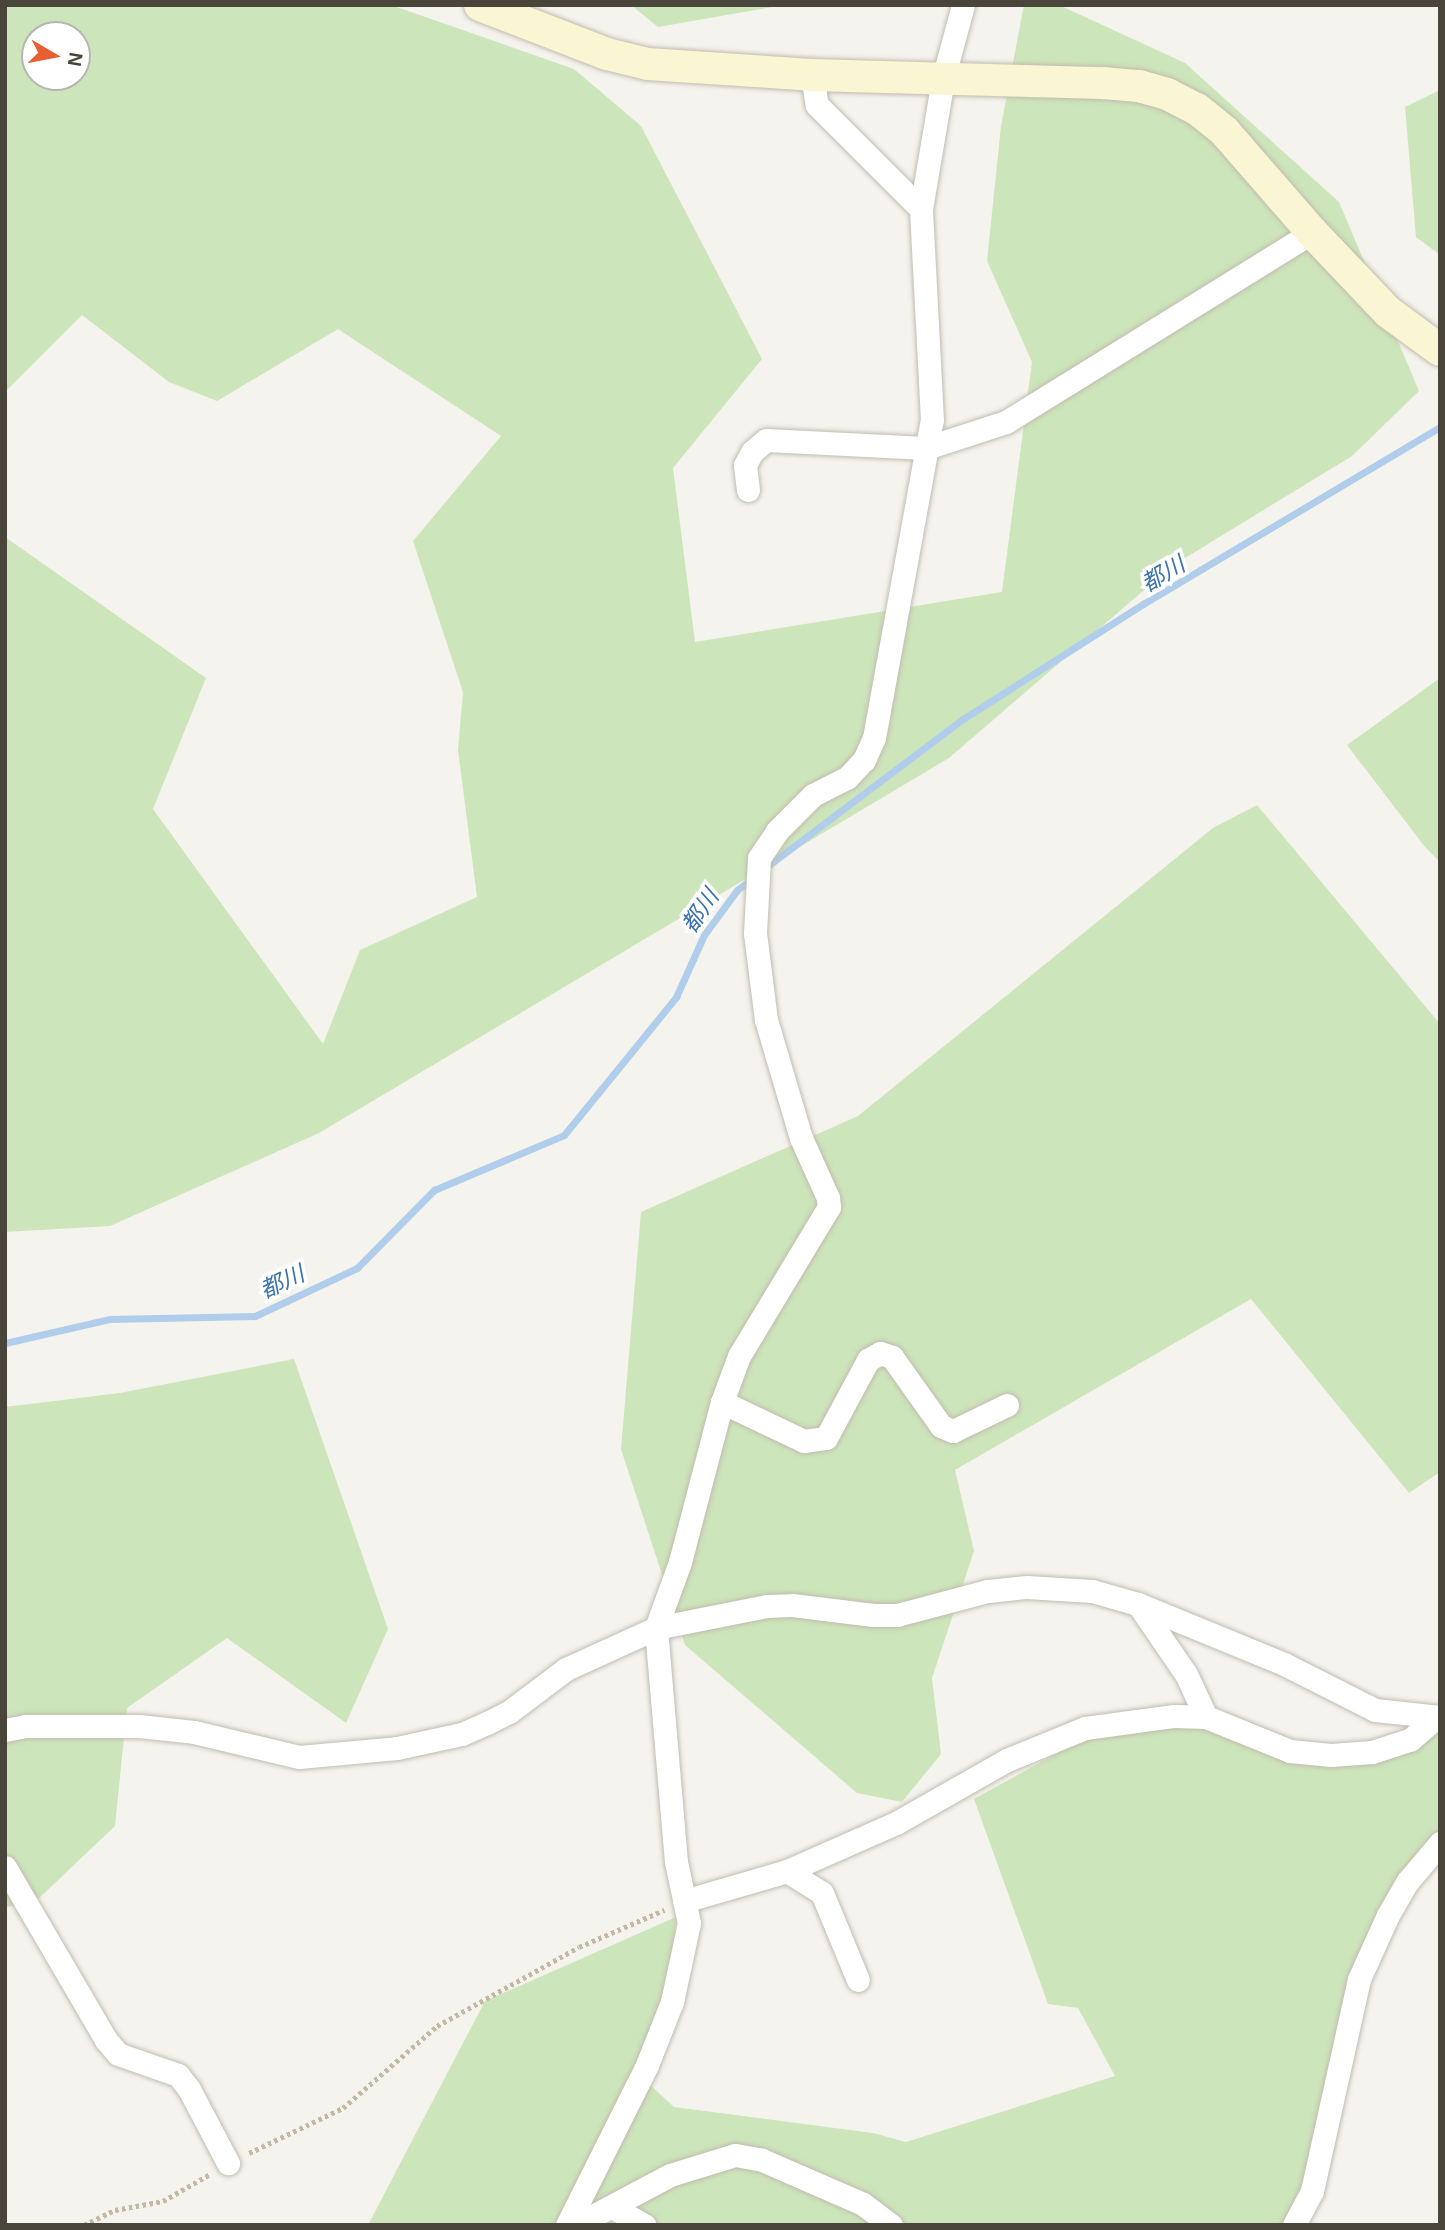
<!DOCTYPE html>
<html>
<head>
<meta charset="utf-8">
<style>
	body { margin:0 }
	#map { position:relative; width:1445px; height:2230px; overflow:hidden; background:#f5f3ed; font-family:Arial,"Noto Sans JP",sans-serif }
	div>[style] { position:absolute }
	.green>* { inset:0; background:#cde5ba }
	.stream>* { height:7px; margin:-3.5px; padding:0 3.5px; transform-origin:3.5px; border-radius:3.5px; background:#b0cdeb }
	.path>* { height:4.5px; margin-top:-2.25px; transform-origin:0; background:repeating-linear-gradient(90deg,#c1b9a2 0 3.5px,transparent 0 7px) }
	.roads { filter:drop-shadow(0 0 2px #c0bcb0) drop-shadow(0 0 2px #c0bcb0) }
	.street>* { height:23px; margin:-11.5px; padding:0 11.5px; transform-origin:11.5px; border-radius:11.5px; background:#fff }
	.secondary>* { height:32px; margin:-16px; padding:0 16px; transform-origin:16px; border-radius:16px; background:#faf5d2 }
	span { translate:-50% -50%; white-space:nowrap; text-align:center; line-height:1.15; -webkit-text-stroke:7px #fff; paint-order:stroke }
	.water-label { font-size:23px; color:#3c72ad; font-style:italic }
	.frame { position:absolute; inset:0; border:7px solid #49453b; pointer-events:none }
	.north { position:absolute; left:21px; top:21px; width:70px; height:70px; box-sizing:border-box; background:#fff; border:2px solid #b6b5b1; border-radius:50%; rotate:100deg; font-size:19px; font-weight:700; line-height:28px; text-align:center; color:#49453b }
	.north::after { content:''; display:block; margin:auto; width:24px; height:32px; background:#e85f31; clip-path:polygon(50% 0,100% 100%,50% 72%,0 100%) }
</style>
</head>
<body>
<div id="map">
	<div class="green">
		<i style="clip-path:polygon(evenodd,5px 5px,391px 5px,574px 69px,641px 126px,762px 359px,673px 468px,695px 642px,1002px 592px,1032px 362px,987px 261px,1001px 126px,1024px 5px,1059px 5px,1185px 63px,1339px 202px,1419px 391px,1352px 456px,1172px 566px,949px 758px,319px 1133px,110px 1226px,5px 1232px,5px 537px,206px 678px,153px 809px,323px 1044px,360px 950px,477px 897px,458px 750px,463px 692px,413px 541px,501px 436px,338px 329px,217px 401px,169px 382px,82px 315px,5px 392px,5px 5px,35px 35px,77px 35px,77px 77px,35px 77px,35px 35px)"></i>
		<i style="clip-path:polygon(631px 5px,784px 5px,658px 27px)"></i>
		<i style="clip-path:polygon(1440px 90px,1440px 255px,1416px 237px,1405px 107px)"></i>
		<i style="clip-path:polygon(1440px 678px,1440px 862px,1425px 847px,1347px 745px)"></i>
		<i style="clip-path:polygon(1257px 805px,1440px 1024px,1440px 1472px,1409px 1493px,1251px 1299px,955px 1470px,974px 1551px,932px 1678px,941px 1754px,902px 1802px,857px 1793px,685px 1645px,621px 1449px,641px 1212px,858px 1116px,1213px 828px)"></i>
		<i style="clip-path:polygon(294px 1359px,388px 1629px,346px 1723px,227px 1638px,127px 1708px,115px 1826px,34px 1903px,5px 1907px,5px 1407px,120px 1393px)"></i>
		<i style="clip-path:polygon(1185px 1726px,1393px 1756px,1440px 1730px,1440px 1830px,1427px 1841px,1393px 1893px,1302px 2196px,1284px 2225px,659px 2225px,625px 2206px,585px 2212px,647px 2082px,674px 2107px,873px 2133px,906px 2142px,1115px 2076px,1078px 2008px,1048px 2004px,974px 1799px,1090px 1735px)"></i>
		<i style="clip-path:polygon(676px 1917px,671px 1978px,659px 2018px,557px 2225px,368px 2225px,485px 2001px)"></i>
	</div>
	<div class="stream">
		<i style="left:765px;top:868px;width:248px;rotate:-37deg"></i>
		<i style="left:963px;top:719px;width:214px;rotate:-32.6deg"></i>
		<i style="left:1143px;top:604px;width:346px;rotate:-30.8deg"></i>
		<i style="left:5px;top:1343px;width:108px;rotate:-12.9deg"></i>
		<i style="left:110px;top:1319px;width:145px;rotate:-1.2deg"></i>
		<i style="left:255px;top:1316px;width:113px;rotate:-25.2deg"></i>
		<i style="left:357px;top:1268px;width:110px;rotate:-45.4deg"></i>
		<i style="left:434px;top:1190px;width:141px;rotate:-22.9deg"></i>
		<i style="left:564px;top:1135px;width:178px;rotate:-50.9deg"></i>
		<i style="left:676px;top:997px;width:68px;rotate:-65.7deg"></i>
		<i style="left:704px;top:935px;width:56px;rotate:-53.7deg"></i>
		<i style="left:737px;top:890px;width:20px;rotate:-37deg"></i>
	</div>
	<div class="path">
		<i style="left:249px;top:2153px;width:104px;rotate:-25.6deg"></i>
		<i style="left:343px;top:2108px;width:125px;rotate:-41.1deg"></i>
		<i style="left:437px;top:2026px;width:162px;rotate:-29.1deg"></i>
		<i style="left:579px;top:1947px;width:93px;rotate:-23.5deg"></i>
		<i style="left:84px;top:2225px;width:34px;rotate:-26deg"></i>
		<i style="left:115px;top:2210px;width:49px;rotate:-10.6deg"></i>
		<i style="left:163px;top:2201px;width:54px;rotate:-29.9deg"></i>
	</div>
	<div class="roads">
		<div class="street">
			<i style="left:812px;top:75px;width:30px;rotate:81deg"></i>
			<i style="left:817px;top:105px;width:147px;rotate:45deg"></i>
			<i style="left:748px;top:490px;width:25px;rotate:-97deg"></i>
			<i style="left:745px;top:465px;width:15px;rotate:-62deg"></i>
			<i style="left:752px;top:452px;width:18px;rotate:-41deg"></i>
			<i style="left:766px;top:440px;width:160px;rotate:2.9deg"></i>
			<i style="left:926px;top:448px;width:84px;rotate:-18deg"></i>
			<i style="left:1006px;top:422px;width:360px;rotate:-31.8deg"></i>
			<i style="left:722px;top:1402px;width:91px;rotate:25.4deg"></i>
			<i style="left:804px;top:1441px;width:22px;rotate:-8deg"></i>
			<i style="left:826px;top:1438px;width:89px;rotate:-61.7deg"></i>
			<i style="left:868px;top:1360px;width:14px;rotate:-30deg"></i>
			<i style="left:880px;top:1353px;width:13px;rotate:18deg"></i>
			<i style="left:892px;top:1357px;width:85px;rotate:54.6deg"></i>
			<i style="left:941px;top:1426px;width:13px;rotate:23deg"></i>
			<i style="left:953px;top:1431px;width:60px;rotate:-25.7deg"></i>
			<i style="left:1138px;top:1604px;width:85px;rotate:55.6deg"></i>
			<i style="left:1186px;top:1674px;width:47px;rotate:65.1deg"></i>
			<i style="left:5px;top:1730px;width:20px;rotate:-11deg"></i>
			<i style="left:25px;top:1726px;width:114px"></i>
			<i style="left:139px;top:1726px;width:55px;rotate:6.2deg"></i>
			<i style="left:194px;top:1732px;width:108px;rotate:13.4deg"></i>
			<i style="left:299px;top:1757px;width:98px;rotate:-5.2deg"></i>
			<i style="left:397px;top:1748px;width:66px;rotate:-12.2deg"></i>
			<i style="left:462px;top:1734px;width:27px;rotate:-24deg"></i>
			<i style="left:487px;top:1723px;width:25px;rotate:-27deg"></i>
			<i style="left:509px;top:1712px;width:71px;rotate:-37deg"></i>
			<i style="left:566px;top:1669px;width:99px;rotate:-24.5deg"></i>
			<i style="left:656px;top:1628px;width:113px;rotate:-11.2deg"></i>
			<i style="left:767px;top:1606px;width:25px;rotate:-2deg"></i>
			<i style="left:792px;top:1605px;width:82px;rotate:7deg"></i>
			<i style="left:873px;top:1615px;width:24px"></i>
			<i style="left:897px;top:1615px;width:94px;rotate:-14.8deg"></i>
			<i style="left:988px;top:1591px;width:39px;rotate:-6deg"></i>
			<i style="left:1027px;top:1587px;width:65px;rotate:3.5deg"></i>
			<i style="left:1092px;top:1591px;width:48px;rotate:15.8deg"></i>
			<i style="left:1138px;top:1604px;width:158px;rotate:22.3deg"></i>
			<i style="left:1284px;top:1664px;width:102px;rotate:26.8deg"></i>
			<i style="left:1375px;top:1710px;width:65px;rotate:6.1deg"></i>
			<i style="left:5px;top:1867px;width:200px;rotate:59.7deg"></i>
			<i style="left:106px;top:2040px;width:18px;rotate:49deg"></i>
			<i style="left:118px;top:2054px;width:64px;rotate:19.3deg"></i>
			<i style="left:178px;top:2075px;width:18px;rotate:52deg"></i>
			<i style="left:189px;top:2089px;width:84px;rotate:62.2deg"></i>
			<i style="left:787px;top:1871px;width:41px;rotate:32.2deg"></i>
			<i style="left:822px;top:1893px;width:94px;rotate:67.5deg"></i>
			<i style="left:684px;top:1901px;width:107px;rotate:-16.2deg"></i>
			<i style="left:787px;top:1871px;width:119px;rotate:-23.8deg"></i>
			<i style="left:896px;top:1823px;width:128px;rotate:-29.6deg"></i>
			<i style="left:1007px;top:1760px;width:84px;rotate:-22.3deg"></i>
			<i style="left:1085px;top:1728px;width:90px;rotate:-7.7deg"></i>
			<i style="left:1174px;top:1716px;width:32px;rotate:2deg"></i>
			<i style="left:1206px;top:1717px;width:91px;rotate:22deg"></i>
			<i style="left:1290px;top:1751px;width:41px;rotate:5.6deg"></i>
			<i style="left:1331px;top:1755px;width:41px;rotate:-4.2deg"></i>
			<i style="left:1372px;top:1752px;width:40px;rotate:-18deg"></i>
			<i style="left:1410px;top:1740px;width:32px;rotate:-41deg"></i>
			<i style="left:612px;top:2207px;width:37px;rotate:29deg"></i>
			<i style="left:567px;top:2225px;width:179px;rotate:-63.4deg"></i>
			<i style="left:647px;top:2065px;width:68px;rotate:-68.4deg"></i>
			<i style="left:672px;top:2002px;width:81px;rotate:-77.9deg"></i>
			<i style="left:689px;top:1923px;width:62px;rotate:-102deg"></i>
			<i style="left:676px;top:1862px;width:235px;rotate:-94.9deg"></i>
			<i style="left:656px;top:1628px;width:70px;rotate:-70deg"></i>
			<i style="left:680px;top:1562px;width:165px;rotate:-75.3deg"></i>
			<i style="left:722px;top:1402px;width:49px;rotate:-69.7deg"></i>
			<i style="left:739px;top:1356px;width:174px;rotate:-58.9deg"></i>
			<i style="left:829px;top:1207px;width:9px;rotate:-96deg"></i>
			<i style="left:828px;top:1198px;width:66px;rotate:-114.2deg"></i>
			<i style="left:801px;top:1138px;width:123px;rotate:-106.5deg"></i>
			<i style="left:766px;top:1020px;width:88px;rotate:-97.2deg"></i>
			<i style="left:755px;top:933px;width:75px;rotate:-86.9deg"></i>
			<i style="left:759px;top:858px;width:32px;rotate:-56deg"></i>
			<i style="left:777px;top:831px;width:51px;rotate:-45deg"></i>
			<i style="left:813px;top:795px;width:38px;rotate:-27deg"></i>
			<i style="left:847px;top:778px;width:25px;rotate:-47deg"></i>
			<i style="left:864px;top:760px;width:24px;rotate:-66deg"></i>
			<i style="left:874px;top:738px;width:323px;rotate:-79.7deg"></i>
			<i style="left:932px;top:420px;width:211px;rotate:-93deg"></i>
			<i style="left:921px;top:209px;width:132px;rotate:-80.4deg"></i>
			<i style="left:943px;top:79px;width:77px;rotate:-74.9deg"></i>
			<i style="left:576px;top:2225px;width:106px;rotate:-28deg"></i>
			<i style="left:670px;top:2175px;width:68px;rotate:-17.1deg"></i>
			<i style="left:735px;top:2155px;width:27px;rotate:10deg"></i>
			<i style="left:762px;top:2160px;width:110px;rotate:23.5deg"></i>
			<i style="left:863px;top:2204px;width:35px;rotate:37deg"></i>
			<i style="left:1294px;top:2225px;width:38px;rotate:-62deg"></i>
			<i style="left:1312px;top:2191px;width:217px;rotate:-77.5deg"></i>
			<i style="left:1359px;top:1979px;width:70px;rotate:-65.6deg"></i>
			<i style="left:1388px;top:1915px;width:39px;rotate:-60deg"></i>
			<i style="left:1408px;top:1881px;width:50px;rotate:-49.9deg"></i>
		</div>
		<div class="secondary">
			<i style="left:480px;top:5px;width:136px;rotate:21.1deg"></i>
			<i style="left:607px;top:54px;width:42px;rotate:13.7deg"></i>
			<i style="left:648px;top:64px;width:164px;rotate:3.8deg"></i>
			<i style="left:812px;top:75px;width:291px;rotate:1.6deg"></i>
			<i style="left:1103px;top:83px;width:36px;rotate:5deg"></i>
			<i style="left:1139px;top:86px;width:29px;rotate:16deg"></i>
			<i style="left:1167px;top:94px;width:34px;rotate:27deg"></i>
			<i style="left:1197px;top:109px;width:36px;rotate:39deg"></i>
			<i style="left:1225px;top:132px;width:133px;rotate:49deg"></i>
			<i style="left:1312px;top:232px;width:110px;rotate:46.5deg"></i>
			<i style="left:1388px;top:312px;width:64px;rotate:36.2deg"></i>
		</div>
	</div>
	<div class="water-label">
		<span style="left:1163px;top:574px;rotate:-31deg">都川</span>
		<span style="left:700px;top:911px;rotate:-56deg">都川</span>
		<span style="left:282px;top:1282px;rotate:-25deg">都川</span>
	</div>
	<div class="frame"></div>
	<div class="north">N</div>
</div>
</body>
</html>
